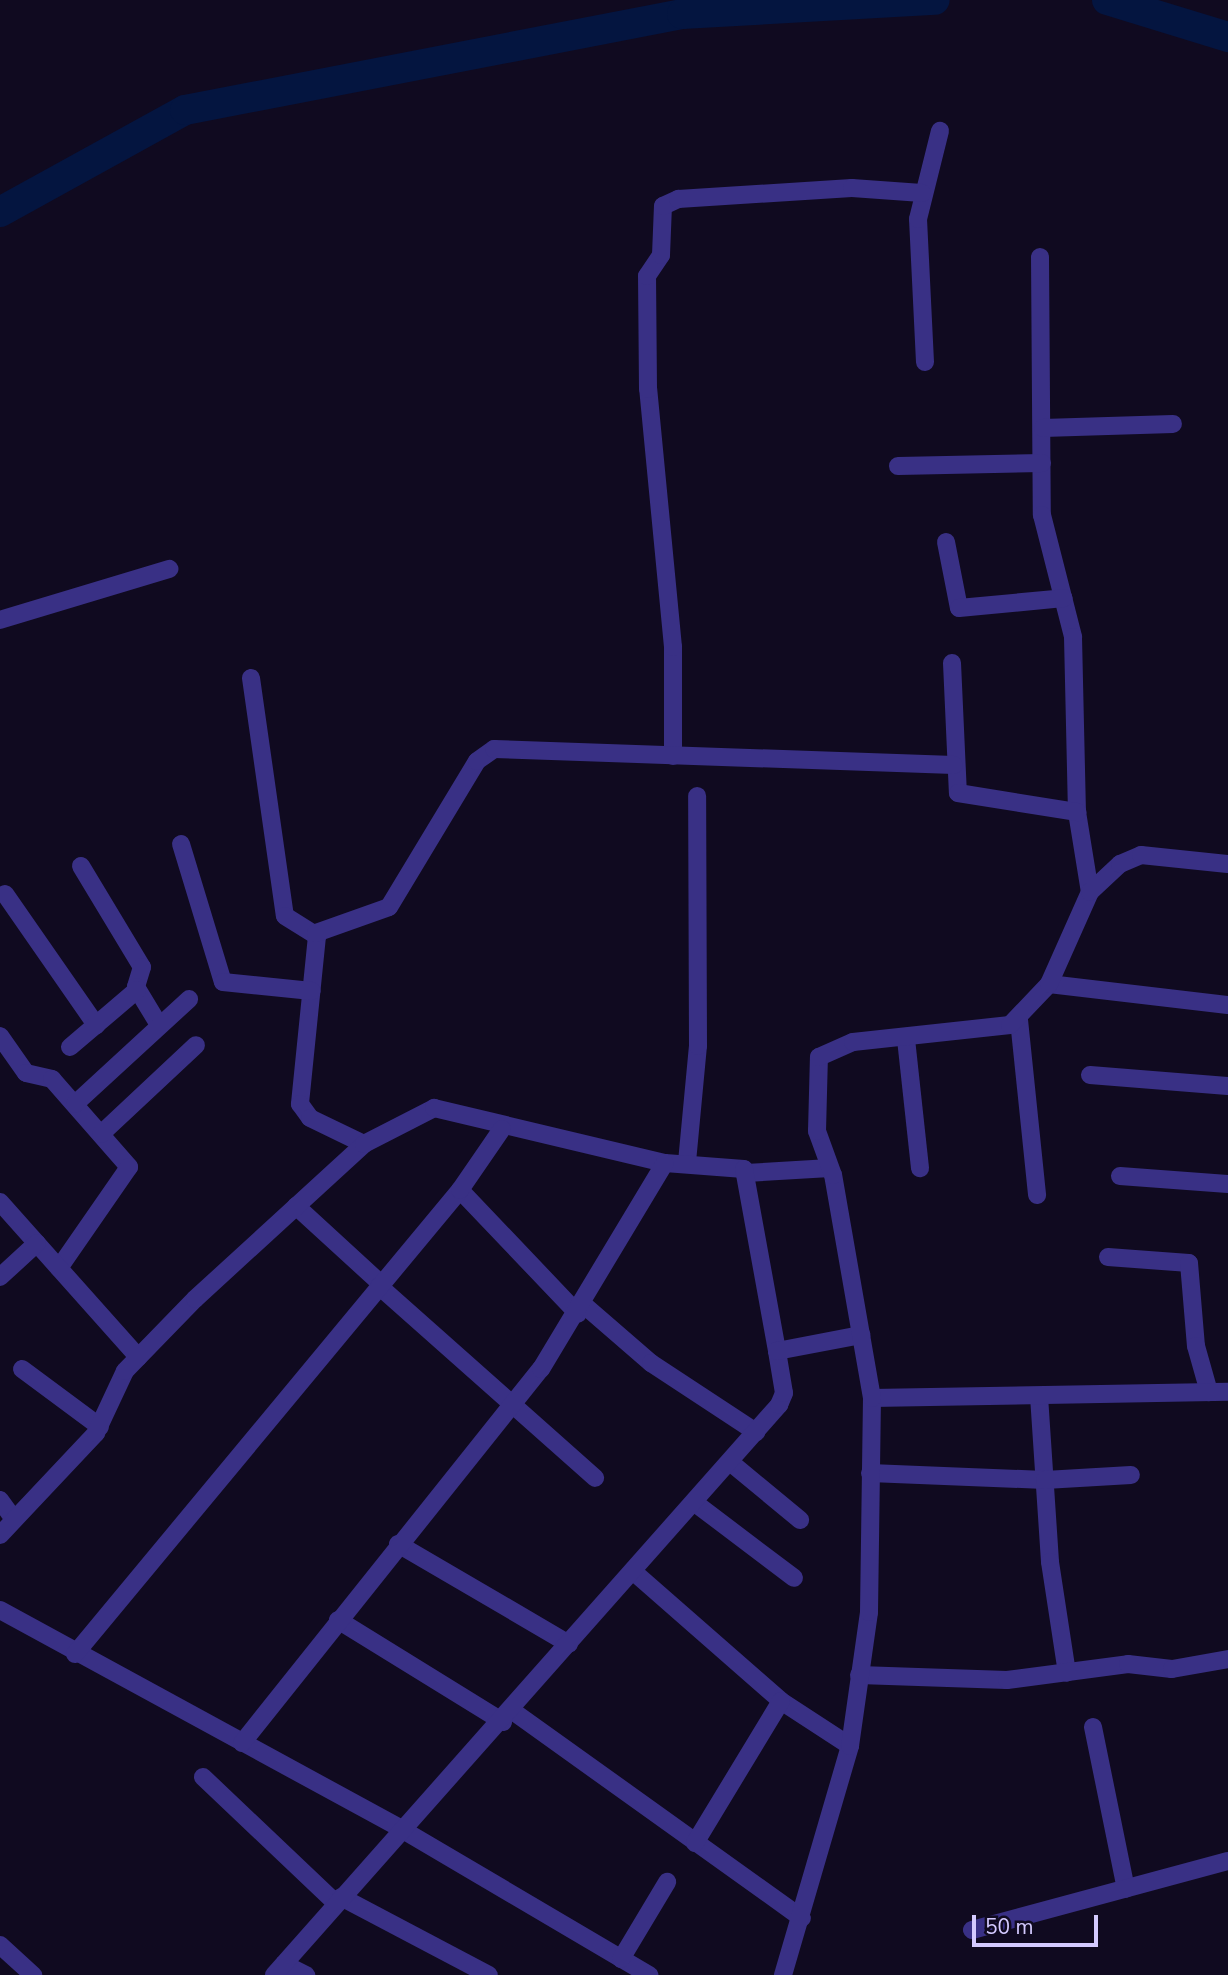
<!DOCTYPE html>
<html>
<head>
<meta charset="utf-8">
<style>
	body { margin:0 }
	#map { position:relative; width:1228px; height:1975px; overflow:hidden; background:#100a20; font-family:"Nunito Sans",sans-serif }
	div>[style] { position:absolute }
	.river>* { height:30px; margin:-15px; padding:0 15px; transform-origin:15px; border-radius:15px; background:#041540 }
	.minor>* { height:18px; margin:-9px; padding:0 9px; transform-origin:9px; border-radius:9px; background:#393085 }
	span { translate:-50% -50%; white-space:nowrap; text-align:center; line-height:1.15; -webkit-text-stroke:7px #100a20; paint-order:stroke }
	.scale { position:absolute; left:972px; top:1915px; width:126px; height:32px; box-sizing:border-box; border:4px solid #d4caff; border-top:0; padding-left:9px; font-size:21px; line-height:24px; white-space:nowrap; color:#d4caff; -webkit-text-stroke:5px #100a20; paint-order:stroke }
</style>
</head>
<body>
<div id="map">
	<div class="river">
		<i style="left:1107px;top:0;width:127px;rotate:17deg"></i>
		<i style="left:0;top:212px;width:211px;rotate:-28.9deg"></i>
		<i style="left:185px;top:110px;width:506px;rotate:-10.93deg"></i>
		<i style="left:682px;top:14px;width:253px;rotate:-3.2deg"></i>
	</div>
	<div class="minor">
		<i style="left:1040px;top:257px;width:258px;rotate:89.6deg"></i>
		<i style="left:1042px;top:515px;width:126px;rotate:75.7deg"></i>
		<i style="left:1073px;top:637px;width:175px;rotate:88.7deg"></i>
		<i style="left:1077px;top:812px;width:81px;rotate:80.8deg"></i>
		<i style="left:925px;top:362px;width:143px;rotate:-92.8deg"></i>
		<i style="left:918px;top:219px;width:91px;rotate:-76deg"></i>
		<i style="left:1043px;top:428px;width:130px;rotate:-1.8deg"></i>
		<i style="left:898px;top:466px;width:144px;rotate:-1.2deg"></i>
		<i style="left:946px;top:542px;width:67px;rotate:78.9deg"></i>
		<i style="left:959px;top:608px;width:105px;rotate:-5.4deg"></i>
		<i style="left:0;top:620px;width:177px;rotate:-16.8deg"></i>
		<i style="left:952px;top:663px;width:130px;rotate:87.4deg"></i>
		<i style="left:958px;top:793px;width:121px;rotate:9.1deg"></i>
		<i style="left:251px;top:678px;width:240px;rotate:81.9deg"></i>
		<i style="left:285px;top:916px;width:38px;rotate:32deg"></i>
		<i style="left:317px;top:936px;width:169px;rotate:95.8deg"></i>
		<i style="left:300px;top:1104px;width:17px;rotate:54deg"></i>
		<i style="left:310px;top:1118px;width:60px;rotate:25.7deg"></i>
		<i style="left:673px;top:756px;width:109px;rotate:-90deg"></i>
		<i style="left:673px;top:647px;width:259px;rotate:-95.5deg"></i>
		<i style="left:648px;top:389px;width:113px;rotate:-90.5deg"></i>
		<i style="left:647px;top:276px;width:25px;rotate:-56deg"></i>
		<i style="left:661px;top:255px;width:49px;rotate:-87.7deg"></i>
		<i style="left:663px;top:206px;width:17px;rotate:-25deg"></i>
		<i style="left:678px;top:199px;width:174px;rotate:-3.6deg"></i>
		<i style="left:852px;top:188px;width:70px;rotate:4.1deg"></i>
		<i style="left:181px;top:844px;width:144px;rotate:73.1deg"></i>
		<i style="left:223px;top:982px;width:89px;rotate:5.8deg"></i>
		<i style="left:81px;top:866px;width:118px;rotate:58.9deg"></i>
		<i style="left:142px;top:967px;width:21px;rotate:107deg"></i>
		<i style="left:136px;top:987px;width:44px;rotate:58.8deg"></i>
		<i style="left:5px;top:894px;width:160px;rotate:55.2deg"></i>
		<i style="left:316px;top:933px;width:77px;rotate:-19.6deg"></i>
		<i style="left:389px;top:907px;width:170px;rotate:-58.9deg"></i>
		<i style="left:477px;top:761px;width:21px;rotate:-35deg"></i>
		<i style="left:494px;top:749px;width:460px;rotate:2deg"></i>
		<i style="left:1049px;top:984px;width:180px;rotate:6.7deg"></i>
		<i style="left:1019px;top:1020px;width:176px;rotate:84.1deg"></i>
		<i style="left:0;top:1036px;width:45px;rotate:54.9deg"></i>
		<i style="left:26px;top:1073px;width:27px;rotate:13deg"></i>
		<i style="left:52px;top:1079px;width:117px;rotate:48.8deg"></i>
		<i style="left:129px;top:1167px;width:123px;rotate:124.7deg"></i>
		<i style="left:906px;top:1039px;width:130px;rotate:83.8deg"></i>
		<i style="left:70px;top:1047px;width:88px;rotate:-40.4deg"></i>
		<i style="left:1090px;top:1075px;width:138px;rotate:4.6deg"></i>
		<i style="left:75px;top:1104px;width:155px;rotate:-42.6deg"></i>
		<i style="left:101px;top:1134px;width:130px;rotate:-43.1deg"></i>
		<i style="left:687px;top:1162px;width:117px;rotate:-84.6deg"></i>
		<i style="left:698px;top:1046px;width:250px;rotate:-90.2deg"></i>
		<i style="left:746px;top:1173px;width:84px;rotate:-3.4deg"></i>
		<i style="left:1120px;top:1176px;width:108px;rotate:4.2deg"></i>
		<i style="left:460px;top:1190px;width:171px;rotate:46.4deg"></i>
		<i style="left:0;top:1202px;width:208px;rotate:48.3deg"></i>
		<i style="left:296px;top:1206px;width:115px;rotate:42.5deg"></i>
		<i style="left:1108px;top:1257px;width:81px;rotate:4.2deg"></i>
		<i style="left:1189px;top:1263px;width:83px;rotate:85.2deg"></i>
		<i style="left:1196px;top:1346px;width:48px;rotate:74.2deg"></i>
		<i style="left:0;top:1277px;width:50px;rotate:-42.6deg"></i>
		<i style="left:379px;top:1286px;width:289px;rotate:41.6deg"></i>
		<i style="left:584px;top:1305px;width:89px;rotate:40.9deg"></i>
		<i style="left:651px;top:1363px;width:126px;rotate:33.3deg"></i>
		<i style="left:22px;top:1369px;width:97px;rotate:36.6deg"></i>
		<i style="left:1039px;top:1396px;width:166px;rotate:86.2deg"></i>
		<i style="left:1050px;top:1562px;width:112px;rotate:81.3deg"></i>
		<i style="left:872px;top:1398px;width:356px;rotate:-1deg"></i>
		<i style="left:730px;top:1462px;width:91px;rotate:39.6deg"></i>
		<i style="left:870px;top:1473px;width:175px;rotate:2.3deg"></i>
		<i style="left:1045px;top:1480px;width:86px;rotate:-3.3deg"></i>
		<i style="left:0;top:1500px;width:24px;rotate:54deg"></i>
		<i style="left:695px;top:1503px;width:124px;rotate:37.1deg"></i>
		<i style="left:0;top:1535px;width:140px;rotate:-46.7deg"></i>
		<i style="left:96px;top:1433px;width:68px;rotate:-64.9deg"></i>
		<i style="left:125px;top:1371px;width:100px;rotate:-45.8deg"></i>
		<i style="left:195px;top:1299px;width:229px;rotate:-42.5deg"></i>
		<i style="left:364px;top:1144px;width:79px;rotate:-27.2deg"></i>
		<i style="left:434px;top:1108px;width:237px;rotate:13.4deg"></i>
		<i style="left:665px;top:1163px;width:79px;rotate:4.3deg"></i>
		<i style="left:744px;top:1169px;width:185px;rotate:79.7deg"></i>
		<i style="left:398px;top:1544px;width:198px;rotate:30.3deg"></i>
		<i style="left:635px;top:1573px;width:194px;rotate:41.2deg"></i>
		<i style="left:781px;top:1701px;width:82px;rotate:33.1deg"></i>
		<i style="left:0;top:1610px;width:459px;rotate:28.6deg"></i>
		<i style="left:403px;top:1830px;width:286px;rotate:30.5deg"></i>
		<i style="left:338px;top:1620px;width:194px;rotate:31.7deg"></i>
		<i style="left:75px;top:1654px;width:603px;rotate:-50.32deg"></i>
		<i style="left:460px;top:1190px;width:74px;rotate:-55.5deg"></i>
		<i style="left:859px;top:1675px;width:148px;rotate:1.9deg"></i>
		<i style="left:1007px;top:1680px;width:122px;rotate:-7.5deg"></i>
		<i style="left:1128px;top:1664px;width:44px;rotate:6.5deg"></i>
		<i style="left:1172px;top:1669px;width:57px;rotate:-10.1deg"></i>
		<i style="left:514px;top:1712px;width:354px;rotate:35.6deg"></i>
		<i style="left:1093px;top:1727px;width:165px;rotate:78.5deg"></i>
		<i style="left:242px;top:1743px;width:479px;rotate:-51.4deg"></i>
		<i style="left:541px;top:1369px;width:240px;rotate:-59deg"></i>
		<i style="left:203px;top:1777px;width:183px;rotate:43.5deg"></i>
		<i style="left:695px;top:1843px;width:166px;rotate:-58.8deg"></i>
		<i style="left:341px;top:1897px;width:167px;rotate:27.8deg"></i>
		<i style="left:972px;top:1930px;width:265px;rotate:-15.1deg"></i>
		<i style="left:0;top:1945px;width:45px;rotate:42.3deg"></i>
		<i style="left:621px;top:1959px;width:90px;rotate:-59.1deg"></i>
		<i style="left:284px;top:1964px;width:25px;rotate:27deg"></i>
		<i style="left:274px;top:1975px;width:762px;rotate:-48.46deg"></i>
		<i style="left:779px;top:1405px;width:13px;rotate:-67deg"></i>
		<i style="left:784px;top:1393px;width:43px;rotate:-99.5deg"></i>
		<i style="left:777px;top:1351px;width:86px;rotate:-10.8deg"></i>
		<i style="left:783px;top:1975px;width:239px;rotate:-73.7deg"></i>
		<i style="left:850px;top:1746px;width:135px;rotate:-81.9deg"></i>
		<i style="left:869px;top:1612px;width:214px;rotate:-89.2deg"></i>
		<i style="left:872px;top:1398px;width:226px;rotate:-99.9deg"></i>
		<i style="left:833px;top:1175px;width:47px;rotate:-110deg"></i>
		<i style="left:817px;top:1131px;width:74px;rotate:-88.5deg"></i>
		<i style="left:819px;top:1057px;width:37px;rotate:-24deg"></i>
		<i style="left:853px;top:1042px;width:158px;rotate:-6.2deg"></i>
		<i style="left:1010px;top:1025px;width:57px;rotate:-46.4deg"></i>
		<i style="left:1049px;top:984px;width:101px;rotate:-66deg"></i>
		<i style="left:1090px;top:892px;width:41px;rotate:-43deg"></i>
		<i style="left:1120px;top:864px;width:23px;rotate:-23deg"></i>
		<i style="left:1141px;top:855px;width:87px;rotate:5.9deg"></i>
	</div>
	<div class="scale">50 m</div>
</div>
</body>
</html>
